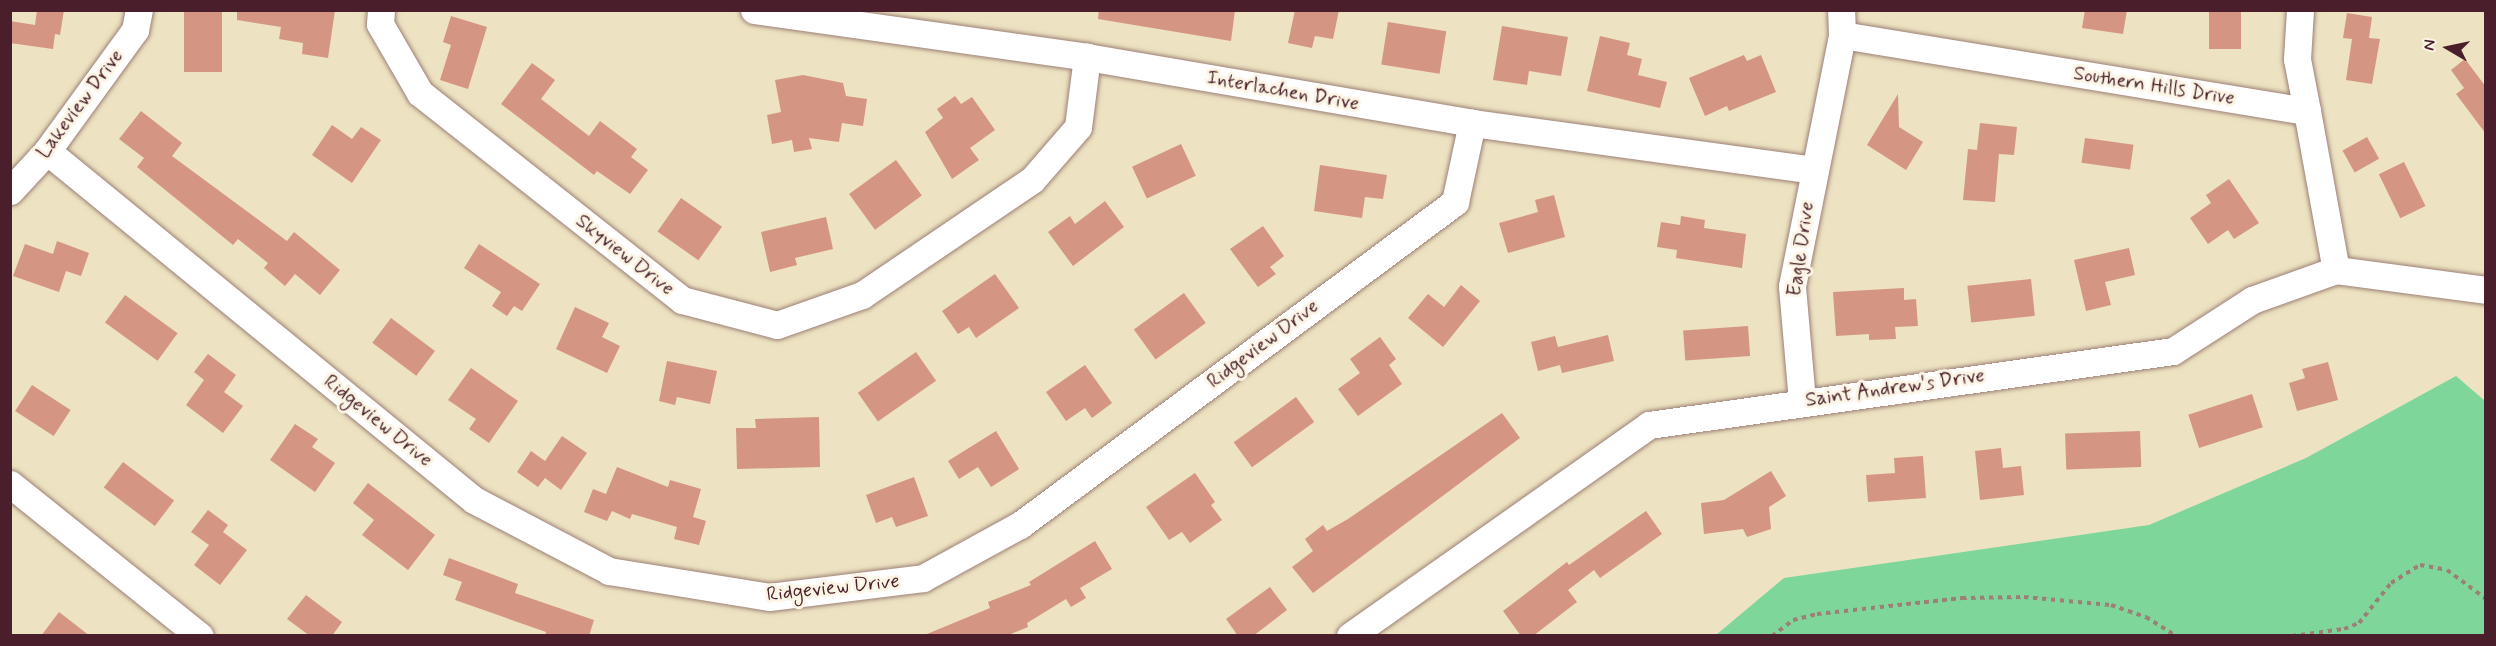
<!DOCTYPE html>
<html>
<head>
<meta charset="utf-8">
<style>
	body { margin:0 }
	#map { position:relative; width:2496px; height:646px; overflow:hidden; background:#ede2c1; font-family:Mynerve,sans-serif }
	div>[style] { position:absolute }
	.green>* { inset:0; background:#7ed69b }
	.building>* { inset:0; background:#d49682; transform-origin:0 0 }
	.path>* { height:4px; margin-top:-2px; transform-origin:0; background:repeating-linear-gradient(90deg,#9c8076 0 4.5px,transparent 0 9px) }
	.roads { filter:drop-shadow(0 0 2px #9c8076) drop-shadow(0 0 2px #9c8076) }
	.minor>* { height:27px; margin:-13.5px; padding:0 13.5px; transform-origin:13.5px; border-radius:13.5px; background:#fff }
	span { translate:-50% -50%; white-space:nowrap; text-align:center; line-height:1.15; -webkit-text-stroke:6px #fcf5e5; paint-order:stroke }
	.street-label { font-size:20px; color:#4a1f2b }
	.frame { position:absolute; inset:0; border:12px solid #4a1f2b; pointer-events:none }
	.north { position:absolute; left:2418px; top:18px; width:60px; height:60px; -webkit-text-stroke:4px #fcf5e5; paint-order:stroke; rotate:279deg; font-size:16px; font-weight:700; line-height:24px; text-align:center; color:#4a1f2b }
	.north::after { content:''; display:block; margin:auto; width:21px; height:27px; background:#4a1f2b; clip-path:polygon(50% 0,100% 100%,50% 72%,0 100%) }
</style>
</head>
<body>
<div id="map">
	<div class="green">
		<i style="clip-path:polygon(2456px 376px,2485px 401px,2485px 635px,1716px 635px,1784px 578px,2149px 525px,2306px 458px)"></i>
	</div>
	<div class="building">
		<i style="clip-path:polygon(37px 10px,64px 10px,60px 35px,55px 34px,53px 49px,10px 43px,10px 21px,35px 25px)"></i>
		<i style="left:184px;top:10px;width:38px;height:62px"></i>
		<i style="clip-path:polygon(237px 10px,335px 10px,328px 58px,302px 54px,303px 43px,279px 39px,281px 27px,237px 20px)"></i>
		<i style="clip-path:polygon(1099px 10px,1235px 10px,1231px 41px,1098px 19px)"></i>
		<i style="clip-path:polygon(1295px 10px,1339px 10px,1333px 39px,1315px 36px,1312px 48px,1288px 43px)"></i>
		<i style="clip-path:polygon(2085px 10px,2127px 10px,2123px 34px,2082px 28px)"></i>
		<i style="left:2209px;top:10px;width:32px;height:39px"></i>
		<i style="clip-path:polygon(2347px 13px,2372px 17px,2369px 38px,2380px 39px,2372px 84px,2346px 80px,2352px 39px,2343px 38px)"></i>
		<i style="clip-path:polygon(451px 16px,487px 27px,468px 89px,440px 80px,451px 45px,443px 42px)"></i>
		<i style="left:1388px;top:22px;width:59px;height:43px;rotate:9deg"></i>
		<i style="clip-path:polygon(1502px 26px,1568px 37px,1561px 76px,1529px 71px,1527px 85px,1493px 80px)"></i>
		<i style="clip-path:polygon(1600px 36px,1630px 43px,1627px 55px,1642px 59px,1638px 75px,1667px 82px,1660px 108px,1587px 91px)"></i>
		<i style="clip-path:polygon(1744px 55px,1747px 61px,1761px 55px,1776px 92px,1729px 111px,1727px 106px,1705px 116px,1689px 78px)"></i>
		<i style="clip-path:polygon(2465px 59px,2486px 87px,2486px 134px,2456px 94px,2464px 88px,2451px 70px)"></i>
		<i style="clip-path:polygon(532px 63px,555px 80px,541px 99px,589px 136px,600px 121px,637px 149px,631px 157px,648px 170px,630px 194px,597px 171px,594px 175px,501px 104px)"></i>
		<i style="clip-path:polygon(803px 75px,843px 83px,846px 96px,867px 99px,863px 126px,842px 123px,839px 142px,809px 138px,812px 149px,794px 152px,792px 140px,772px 144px,767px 115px,781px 112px,775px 80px)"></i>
		<i style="clip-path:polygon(1898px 94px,1899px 127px,1923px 142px,1906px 170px,1867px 145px)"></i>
		<i style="clip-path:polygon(955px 96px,961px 104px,972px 97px,995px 130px,970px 148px,979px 160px,952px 179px,925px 132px,943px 118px,937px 109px)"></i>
		<i style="clip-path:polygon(141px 111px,182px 143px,172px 156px,287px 241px,294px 232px,340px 270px,320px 295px,295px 274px,285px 286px,264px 268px,268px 263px,238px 239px,233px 245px,137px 167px,144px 158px,119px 139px)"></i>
		<i style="clip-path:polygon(1980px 123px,2017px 127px,2014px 155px,1999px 154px,1995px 202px,1963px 200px,1968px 149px,1977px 150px)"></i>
		<i style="clip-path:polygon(332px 125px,352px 139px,361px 127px,381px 140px,352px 183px,312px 155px)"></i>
		<i style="left:2367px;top:137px;width:25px;height:28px;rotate:61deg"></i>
		<i style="left:2085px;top:138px;width:49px;height:25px;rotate:8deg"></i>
		<i style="left:1181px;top:144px;width:35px;height:54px;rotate:65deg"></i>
		<i style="left:896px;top:160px;width:44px;height:58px;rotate:54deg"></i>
		<i style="left:2404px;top:162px;width:49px;height:28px;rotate:64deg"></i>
		<i style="clip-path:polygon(1320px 165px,1387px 175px,1383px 199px,1365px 197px,1362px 218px,1314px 211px)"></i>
		<i style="clip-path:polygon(2229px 179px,2259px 223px,2234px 239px,2228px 230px,2208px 244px,2190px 218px,2211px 203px,2206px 195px)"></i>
		<i style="clip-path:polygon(1554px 195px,1565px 237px,1508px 253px,1499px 223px,1538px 212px,1535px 200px)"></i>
		<i style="left:681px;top:198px;width:50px;height:41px;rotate:35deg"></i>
		<i style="clip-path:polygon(1105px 201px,1124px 227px,1073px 266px,1048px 232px,1070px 216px,1075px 224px)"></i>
		<i style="clip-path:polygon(1681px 216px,1705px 220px,1704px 228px,1746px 234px,1742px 268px,1676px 258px,1677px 250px,1657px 247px,1661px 222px,1680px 225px)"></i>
		<i style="clip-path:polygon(826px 217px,833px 249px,795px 258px,797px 265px,770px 272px,761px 232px)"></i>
		<i style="clip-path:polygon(1263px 226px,1284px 256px,1270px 267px,1276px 274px,1258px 287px,1230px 249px)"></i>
		<i style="clip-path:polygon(57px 241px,89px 253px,81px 276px,66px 271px,59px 292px,13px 276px,25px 244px,53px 254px)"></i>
		<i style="clip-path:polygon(479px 244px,540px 284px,522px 311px,514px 306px,507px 316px,492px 306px,501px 292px,464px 268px)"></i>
		<i style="clip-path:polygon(2129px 248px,2135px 275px,2105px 282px,2111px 305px,2086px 311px,2074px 260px)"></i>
		<i style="clip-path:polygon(995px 274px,1019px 308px,976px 338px,969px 327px,958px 334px,942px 311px)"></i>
		<i style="left:2031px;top:279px;width:37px;height:64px;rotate:84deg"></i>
		<i style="clip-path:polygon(1461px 285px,1480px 301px,1443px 347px,1408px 318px,1428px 294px,1444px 307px)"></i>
		<i style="clip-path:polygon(1904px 288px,1904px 300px,1916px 299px,1918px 326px,1895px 327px,1896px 339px,1869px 340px,1869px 334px,1836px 336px,1833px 292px)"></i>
		<i style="left:1184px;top:293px;width:37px;height:62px;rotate:54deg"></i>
		<i style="left:125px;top:295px;width:65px;height:34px;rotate:36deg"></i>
		<i style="clip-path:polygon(575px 307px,609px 323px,602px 337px,620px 346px,607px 373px,556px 349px)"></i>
		<i style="left:391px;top:318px;width:55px;height:31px;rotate:37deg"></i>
		<i style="left:1748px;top:326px;width:30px;height:65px;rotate:86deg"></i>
		<i style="clip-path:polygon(1608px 335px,1614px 361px,1562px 373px,1560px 365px,1538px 371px,1531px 342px,1555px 336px,1558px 347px)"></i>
		<i style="clip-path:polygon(1380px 337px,1396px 359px,1389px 365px,1402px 384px,1358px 416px,1338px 389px,1360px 373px,1350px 359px)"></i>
		<i style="left:916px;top:352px;width:35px;height:71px;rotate:55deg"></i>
		<i style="clip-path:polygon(208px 354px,236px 375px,224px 392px,243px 406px,223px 433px,186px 405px,204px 380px,194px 372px)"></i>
		<i style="clip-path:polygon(667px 361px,717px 371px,710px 404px,677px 397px,675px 405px,659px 401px)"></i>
		<i style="clip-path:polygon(2328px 362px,2338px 400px,2297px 411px,2289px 383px,2305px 378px,2302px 369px)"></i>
		<i style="clip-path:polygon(1085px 365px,1112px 403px,1092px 418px,1085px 408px,1066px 421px,1046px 392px)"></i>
		<i style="clip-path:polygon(471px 368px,518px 401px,489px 443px,469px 429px,476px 419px,448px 400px)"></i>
		<i style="left:32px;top:385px;width:46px;height:31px;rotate:33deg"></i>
		<i style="left:2252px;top:394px;width:35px;height:67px;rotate:72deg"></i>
		<i style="left:1296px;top:397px;width:31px;height:77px;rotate:54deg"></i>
		<i style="clip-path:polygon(1502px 413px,1520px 438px,1313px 593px,1292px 567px,1313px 551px,1305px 539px,1323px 525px,1327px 531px,1348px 519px)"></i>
		<i style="clip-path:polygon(819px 417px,820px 467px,737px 469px,736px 428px,756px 428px,755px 419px)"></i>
		<i style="clip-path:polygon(295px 424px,318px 439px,312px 447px,335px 463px,315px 492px,270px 460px)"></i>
		<i style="clip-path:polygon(996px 431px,1019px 469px,991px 487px,978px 467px,959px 479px,948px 461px)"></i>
		<i style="left:2140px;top:431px;width:36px;height:75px;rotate:88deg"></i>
		<i style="clip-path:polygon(562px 436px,587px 453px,561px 490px,545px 478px,538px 487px,517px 472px,531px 451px,545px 461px)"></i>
		<i style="clip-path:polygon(2001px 448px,2003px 468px,2021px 466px,2024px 495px,1980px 500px,1975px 451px)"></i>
		<i style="clip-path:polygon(1923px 456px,1926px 498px,1868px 502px,1866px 475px,1895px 473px,1894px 458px)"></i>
		<i style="left:123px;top:462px;width:64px;height:32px;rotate:37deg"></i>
		<i style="clip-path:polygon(617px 467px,668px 487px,670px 480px,701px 489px,693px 517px,706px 521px,699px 545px,674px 539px,677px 527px,632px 514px,630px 519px,612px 511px,607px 521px,584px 512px,593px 489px,606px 494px)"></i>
		<i style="clip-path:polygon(1771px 471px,1786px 496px,1769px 507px,1771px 529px,1747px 537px,1743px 529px,1704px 534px,1701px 503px,1724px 500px)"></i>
		<i style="clip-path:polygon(1195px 473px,1215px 502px,1211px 505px,1222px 520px,1190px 543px,1182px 532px,1169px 540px,1146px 507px)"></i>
		<i style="clip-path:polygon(914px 477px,928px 516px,896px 527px,892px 517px,876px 523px,866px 495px)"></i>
		<i style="clip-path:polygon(368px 483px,435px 535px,408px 570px,362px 535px,374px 520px,353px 503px)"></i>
		<i style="clip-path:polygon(208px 510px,228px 525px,223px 532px,247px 550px,220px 585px,194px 565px,209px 545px,191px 532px)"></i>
		<i style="clip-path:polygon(1646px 511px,1662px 534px,1600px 578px,1594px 570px,1568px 590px,1577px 602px,1533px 636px,1521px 636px,1503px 611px,1567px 562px,1569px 565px)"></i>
		<i style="clip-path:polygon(1095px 541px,1112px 569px,1080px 588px,1086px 598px,1071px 607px,1066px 599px,1027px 623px,1028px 627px,1006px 636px,922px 636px,990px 608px,988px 602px,1031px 585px,1029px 582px)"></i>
		<i style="clip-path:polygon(449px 558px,518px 584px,515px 593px,594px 620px,589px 636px,545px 636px,546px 632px,455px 600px,462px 582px,443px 575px)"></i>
		<i style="clip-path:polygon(1270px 587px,1287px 610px,1253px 636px,1238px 636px,1226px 619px)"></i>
		<i style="clip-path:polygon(306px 595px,342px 622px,332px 636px,310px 636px,287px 619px)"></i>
		<i style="clip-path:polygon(59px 612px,90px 636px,41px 636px)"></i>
	</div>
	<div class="path">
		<i style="left:1772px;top:636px;width:26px;rotate:-37deg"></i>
		<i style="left:1793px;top:620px;width:25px;rotate:-14deg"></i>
		<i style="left:1817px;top:614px;width:146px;rotate:-6.3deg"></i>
		<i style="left:1962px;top:598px;width:62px;rotate:-0.9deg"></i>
		<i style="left:2024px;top:597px;width:87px;rotate:5.3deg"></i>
		<i style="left:2111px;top:605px;width:37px;rotate:19deg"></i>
		<i style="left:2146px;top:617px;width:36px;rotate:32deg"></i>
		<i style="left:2292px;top:636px;width:52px;rotate:-7.7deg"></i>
		<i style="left:2344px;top:629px;width:16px;rotate:-22deg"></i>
		<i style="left:2359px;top:623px;width:51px;rotate:-51.3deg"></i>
		<i style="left:2391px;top:583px;width:34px;rotate:-32deg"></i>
		<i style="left:2420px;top:565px;width:27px;rotate:10deg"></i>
		<i style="left:2447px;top:570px;width:49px;rotate:36.6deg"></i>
	</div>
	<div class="roads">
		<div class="minor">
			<i style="left:381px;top:10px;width:14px;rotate:94deg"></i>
			<i style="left:380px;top:24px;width:80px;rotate:59.9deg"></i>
			<i style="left:420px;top:93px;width:334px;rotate:38.3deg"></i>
			<i style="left:682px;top:300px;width:98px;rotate:14.7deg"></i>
			<i style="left:777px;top:325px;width:90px;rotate:-19.4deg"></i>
			<i style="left:862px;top:295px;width:205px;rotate:-34.1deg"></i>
			<i style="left:1032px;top:180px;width:70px;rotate:-49deg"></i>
			<i style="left:1078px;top:127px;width:71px;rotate:-82.7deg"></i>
			<i style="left:754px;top:10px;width:336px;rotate:8deg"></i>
			<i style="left:1087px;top:57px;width:391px;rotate:9.7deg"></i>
			<i style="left:1472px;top:123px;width:344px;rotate:7.8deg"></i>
			<i style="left:2300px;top:10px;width:49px;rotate:93.5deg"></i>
			<i style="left:2297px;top:59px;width:53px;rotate:79.1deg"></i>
			<i style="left:1842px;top:35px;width:471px;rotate:9.3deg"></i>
			<i style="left:2307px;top:111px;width:162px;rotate:79.7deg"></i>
			<i style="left:47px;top:151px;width:551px;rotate:39.26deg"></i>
			<i style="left:474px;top:500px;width:153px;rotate:27.7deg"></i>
			<i style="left:609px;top:571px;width:162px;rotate:9.2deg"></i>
			<i style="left:769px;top:597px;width:155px;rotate:-7deg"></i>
			<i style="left:923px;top:578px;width:111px;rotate:-28.7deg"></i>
			<i style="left:1020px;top:525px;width:542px;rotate:-36.59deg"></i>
			<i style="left:1455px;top:202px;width:81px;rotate:-77.9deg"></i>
			<i style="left:10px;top:191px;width:54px;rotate:-47.2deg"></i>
			<i style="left:47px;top:151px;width:150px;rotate:-54deg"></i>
			<i style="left:135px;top:30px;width:20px;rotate:-79deg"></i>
			<i style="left:1802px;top:401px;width:115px;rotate:-95deg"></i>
			<i style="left:1792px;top:286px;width:256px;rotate:-78.7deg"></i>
			<i style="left:1842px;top:35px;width:25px;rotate:-92deg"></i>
			<i style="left:10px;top:484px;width:243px;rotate:38.7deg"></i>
			<i style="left:1350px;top:636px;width:366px;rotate:-35.2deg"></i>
			<i style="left:1649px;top:425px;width:529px;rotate:-8.04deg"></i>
			<i style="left:2173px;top:351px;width:94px;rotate:-32.8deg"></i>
			<i style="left:2252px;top:300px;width:89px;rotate:-19.7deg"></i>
			<i style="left:2336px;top:270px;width:151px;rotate:7.6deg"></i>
		</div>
	</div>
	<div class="street-label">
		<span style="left:2154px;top:86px;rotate:9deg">Southern Hills Drive</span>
		<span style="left:1283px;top:91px;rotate:10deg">Interlachen Drive</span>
		<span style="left:80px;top:104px;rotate:-53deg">Lakeview Drive</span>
		<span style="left:1801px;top:249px;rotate:-82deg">Eagle Drive</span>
		<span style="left:625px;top:255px;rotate:38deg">Skyview Drive</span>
		<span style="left:1263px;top:344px;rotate:-37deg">Ridgeview Drive</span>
		<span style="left:1895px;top:388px;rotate:-8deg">Saint Andrew's Drive</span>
		<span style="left:378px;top:421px;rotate:39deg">Ridgeview Drive</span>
		<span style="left:833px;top:588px;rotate:-6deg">Ridgeview Drive</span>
	</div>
	<div class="frame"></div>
	<div class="north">N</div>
</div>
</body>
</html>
